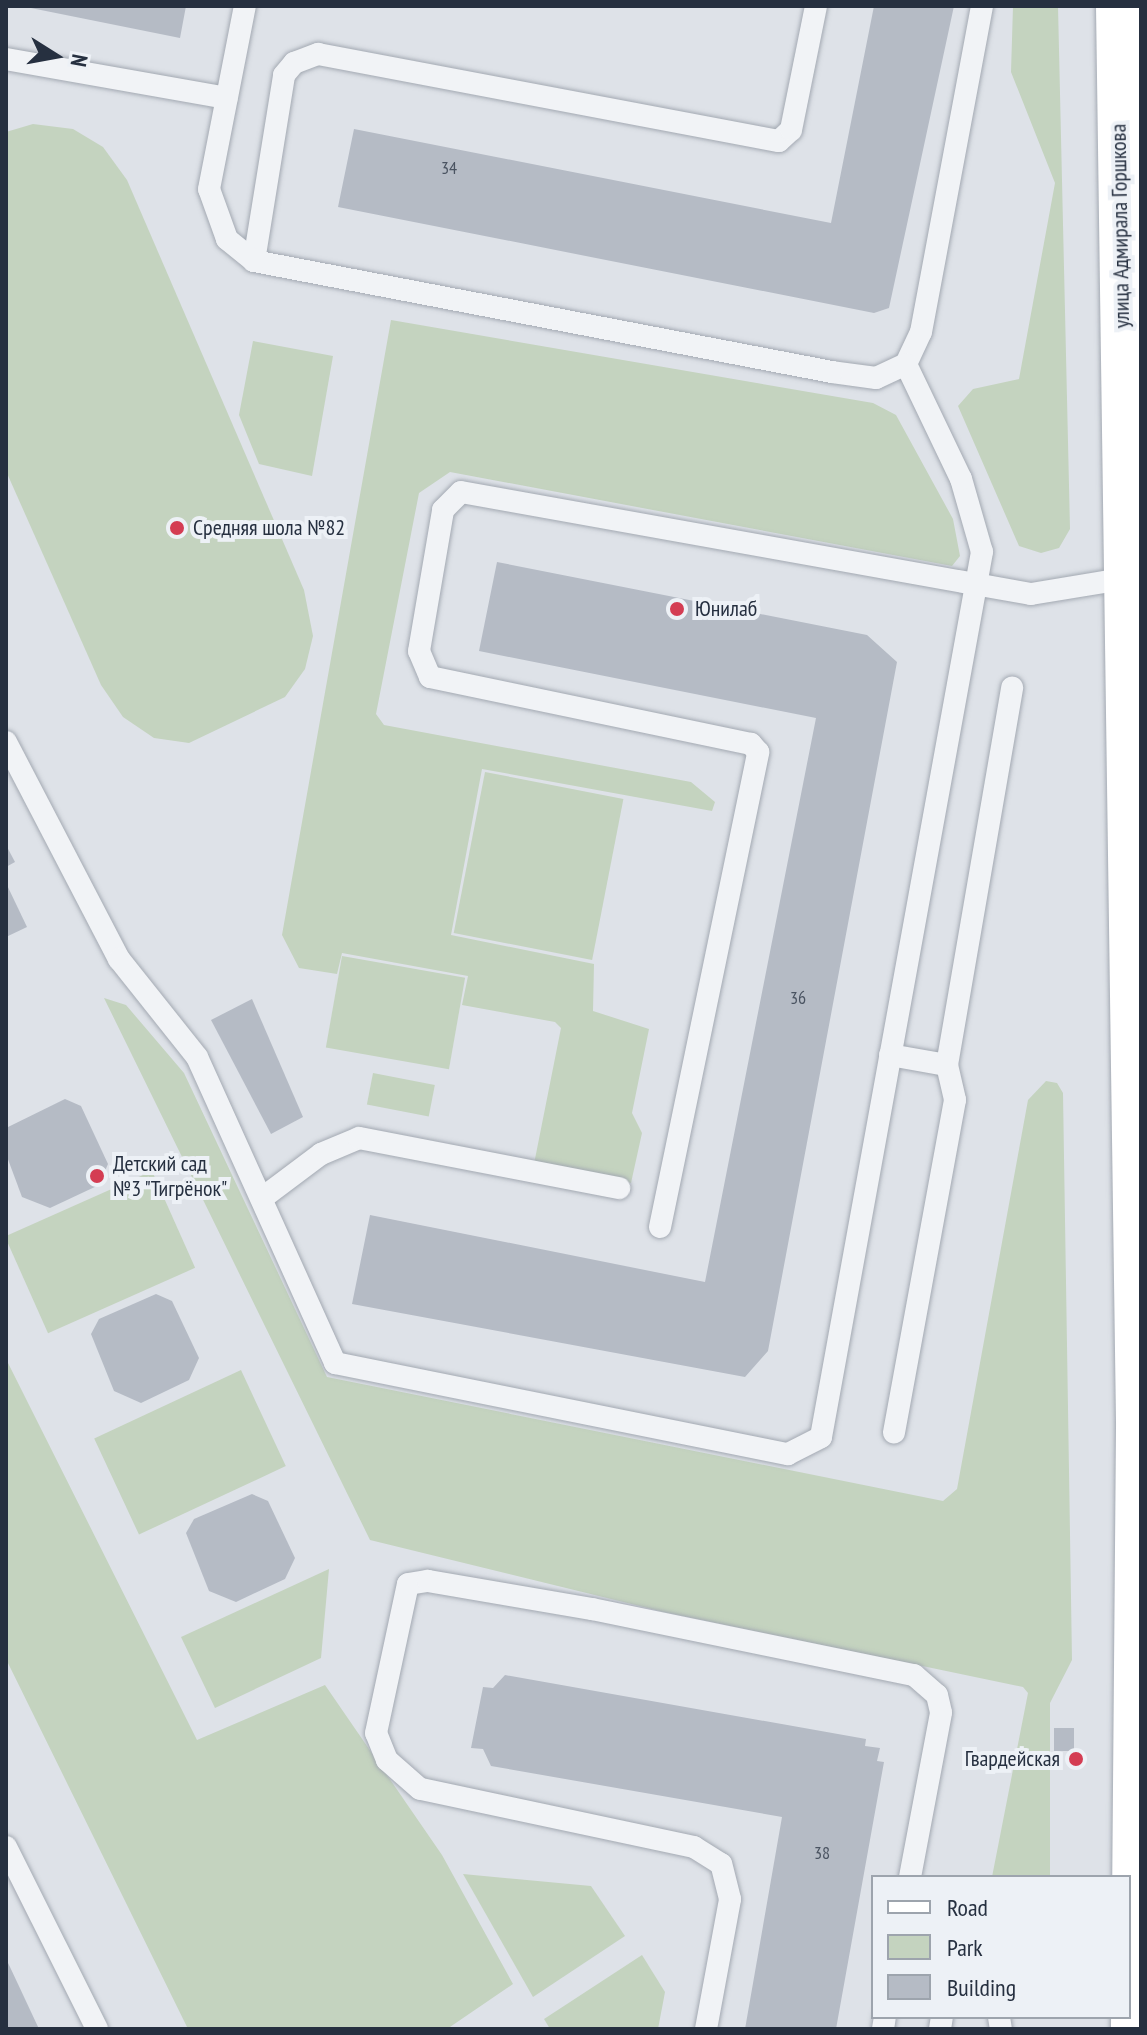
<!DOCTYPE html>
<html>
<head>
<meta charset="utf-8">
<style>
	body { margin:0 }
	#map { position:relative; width:1147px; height:2035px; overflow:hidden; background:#dee2e8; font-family:"PT Sans Narrow",sans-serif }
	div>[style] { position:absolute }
	.green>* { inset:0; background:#c4d3bf; transform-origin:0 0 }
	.building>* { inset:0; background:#b5bbc5; transform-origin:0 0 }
	.roads { filter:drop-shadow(0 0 2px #a3a9b2) drop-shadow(0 0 2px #a3a9b2) }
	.service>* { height:22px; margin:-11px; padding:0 11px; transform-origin:11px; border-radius:11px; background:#f1f3f6 }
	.primary>* { height:44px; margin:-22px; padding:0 22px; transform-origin:22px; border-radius:22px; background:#fff }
	.dots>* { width:22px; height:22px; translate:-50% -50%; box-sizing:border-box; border:4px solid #edf1f6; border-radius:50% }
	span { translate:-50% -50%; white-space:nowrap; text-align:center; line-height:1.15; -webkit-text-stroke:8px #edf1f6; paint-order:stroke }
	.number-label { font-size:18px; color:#4a5361 }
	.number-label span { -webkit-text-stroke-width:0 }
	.street-label { font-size:22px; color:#263040 }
	.poi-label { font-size:22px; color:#263040 }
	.left { translate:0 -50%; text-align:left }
	.right { translate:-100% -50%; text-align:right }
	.frame { position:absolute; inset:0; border:8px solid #263040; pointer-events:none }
	.legend { position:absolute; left:871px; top:1875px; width:260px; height:144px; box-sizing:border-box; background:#edf1f6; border:2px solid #9da4ad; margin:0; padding:10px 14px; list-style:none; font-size:24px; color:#263040 }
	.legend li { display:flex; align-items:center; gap:16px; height:40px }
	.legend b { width:40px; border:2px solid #9da4ad }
	.north { position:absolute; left:16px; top:16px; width:80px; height:80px; -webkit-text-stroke:6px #edf1f6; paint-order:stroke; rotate:101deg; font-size:22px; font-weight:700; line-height:32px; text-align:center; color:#263040 }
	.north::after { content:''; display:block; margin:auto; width:28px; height:36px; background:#263040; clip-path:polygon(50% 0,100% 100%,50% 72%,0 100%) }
</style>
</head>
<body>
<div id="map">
	<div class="green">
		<i style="clip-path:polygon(1013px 6px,1058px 6px,1070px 529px,1059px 548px,1041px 553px,1019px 546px,958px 406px,973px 389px,1019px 379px,1055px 183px,1011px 72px)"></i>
		<i style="clip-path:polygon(33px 124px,73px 129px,103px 147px,127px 180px,304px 590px,313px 636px,305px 669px,285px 697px,189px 743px,154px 738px,123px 717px,101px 685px,6px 471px,6px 132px)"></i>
		<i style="clip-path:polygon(391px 320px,873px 403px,896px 415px,953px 519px,960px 556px,952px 566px,450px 472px,419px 493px,376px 714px,384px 725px,691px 782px,715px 802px,712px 811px,482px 769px,451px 935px,594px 964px,593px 1011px,649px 1029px,632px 1113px,642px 1133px,631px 1183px,534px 1164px,561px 1028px,555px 1022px,462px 1005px,468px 976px,342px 953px,337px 974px,299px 968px,282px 935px)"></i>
		<i style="clip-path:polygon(253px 341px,333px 356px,312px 476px,259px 464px,239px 415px)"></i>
		<i style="left:485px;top:772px;width:141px;height:164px;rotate:11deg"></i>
		<i style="left:342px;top:956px;width:125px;height:93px;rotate:10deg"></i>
		<i style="clip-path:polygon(104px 998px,126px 1005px,184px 1073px,327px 1377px,943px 1501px,957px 1489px,1028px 1100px,1046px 1081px,1057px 1083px,1063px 1093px,1072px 1660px,1050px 1703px,1050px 1877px,992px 1877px,1028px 1693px,1023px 1687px,664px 1612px,370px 1540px)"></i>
		<i style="left:373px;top:1073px;width:63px;height:32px;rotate:11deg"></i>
		<i style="left:152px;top:1171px;width:106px;height:161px;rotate:66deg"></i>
		<i style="clip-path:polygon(6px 1359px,197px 1740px,325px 1685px,442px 1855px,513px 1984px,447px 2029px,188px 2029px,6px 1659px)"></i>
		<i style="left:241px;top:1370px;width:106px;height:162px;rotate:65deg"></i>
		<i style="clip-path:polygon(329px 1569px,321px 1658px,215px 1708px,181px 1637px)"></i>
		<i style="clip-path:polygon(463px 1874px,591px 1886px,625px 1936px,533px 1997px)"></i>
		<i style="clip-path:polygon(642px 1955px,665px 1992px,658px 2029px,550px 2029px,544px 2019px)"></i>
	</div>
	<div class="building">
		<i style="clip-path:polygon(21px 6px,186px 6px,180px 38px)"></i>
		<i style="clip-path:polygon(874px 6px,954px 6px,889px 308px,874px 313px,338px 207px,354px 129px,831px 223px)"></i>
		<i style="clip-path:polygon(497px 562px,867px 635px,897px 662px,768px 1351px,745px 1377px,352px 1304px,370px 1215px,705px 1282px,816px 718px,479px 651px)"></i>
		<i style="clip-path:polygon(6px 845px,15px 862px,6px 867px)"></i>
		<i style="clip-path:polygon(6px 883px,27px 927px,6px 937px)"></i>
		<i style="clip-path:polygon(252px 999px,303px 1117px,271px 1134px,211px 1020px)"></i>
		<i style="clip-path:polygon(65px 1099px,81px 1106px,108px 1164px,99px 1185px,50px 1208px,22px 1197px,6px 1154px,6px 1128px)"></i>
		<i style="clip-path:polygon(156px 1294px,172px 1301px,199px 1358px,189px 1380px,141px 1403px,114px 1391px,91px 1334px,99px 1319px)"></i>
		<i style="clip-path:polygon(252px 1494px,268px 1501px,295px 1558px,285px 1579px,236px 1602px,209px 1591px,186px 1533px,194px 1519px)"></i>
		<i style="clip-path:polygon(505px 1675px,866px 1739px,865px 1746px,880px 1748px,877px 1761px,884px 1762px,836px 2029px,745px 2029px,782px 1817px,491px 1766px,483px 1749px,471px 1748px,483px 1687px,493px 1688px)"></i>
		<i style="left:1054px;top:1728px;width:20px;height:23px"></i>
		<i style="clip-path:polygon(6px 1959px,10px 1967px,39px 2029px,6px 2029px)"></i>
	</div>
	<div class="roads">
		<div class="service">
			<i style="left:6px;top:59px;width:224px;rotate:10deg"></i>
			<i style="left:254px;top:261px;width:188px;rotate:-80.8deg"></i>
			<i style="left:284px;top:75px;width:16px;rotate:-50deg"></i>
			<i style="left:294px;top:63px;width:26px;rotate:-21deg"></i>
			<i style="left:318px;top:54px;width:469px;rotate:10.7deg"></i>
			<i style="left:779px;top:141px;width:16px;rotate:-43deg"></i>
			<i style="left:791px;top:130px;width:126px;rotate:-78.6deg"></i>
			<i style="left:906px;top:364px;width:35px;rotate:-65deg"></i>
			<i style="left:921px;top:332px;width:332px;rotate:-79.4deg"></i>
			<i style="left:6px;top:742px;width:245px;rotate:62.5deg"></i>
			<i style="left:119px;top:959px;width:125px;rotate:51.5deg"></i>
			<i style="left:197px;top:1057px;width:336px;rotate:65.7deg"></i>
			<i style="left:335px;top:1363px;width:462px;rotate:11.4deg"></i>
			<i style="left:788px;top:1454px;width:37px;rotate:-27deg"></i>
			<i style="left:821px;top:1437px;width:900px;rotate:-79.69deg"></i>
			<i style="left:982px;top:552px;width:76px;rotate:-106deg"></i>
			<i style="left:961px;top:479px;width:127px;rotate:-115.6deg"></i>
			<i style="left:906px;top:364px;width:33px;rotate:155deg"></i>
			<i style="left:876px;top:378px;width:44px;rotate:-172.2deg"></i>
			<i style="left:832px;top:372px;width:589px;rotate:-169.13deg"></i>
			<i style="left:254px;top:261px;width:35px;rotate:-141deg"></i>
			<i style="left:227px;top:239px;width:53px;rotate:-109.8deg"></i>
			<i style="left:209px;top:189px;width:187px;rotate:-78.9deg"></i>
			<i style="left:890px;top:1055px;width:58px;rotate:10deg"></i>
			<i style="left:947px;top:1065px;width:36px;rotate:77deg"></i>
			<i style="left:955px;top:1100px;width:338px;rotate:100.4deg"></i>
			<i style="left:947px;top:1065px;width:383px;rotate:-80.2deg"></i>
			<i style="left:265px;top:1196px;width:70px;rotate:-36.9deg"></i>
			<i style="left:321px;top:1154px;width:41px;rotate:-22.8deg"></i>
			<i style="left:359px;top:1138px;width:265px;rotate:10.9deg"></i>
			<i style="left:660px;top:1227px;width:485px;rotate:-78.3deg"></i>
			<i style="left:758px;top:752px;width:11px;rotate:-131deg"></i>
			<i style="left:751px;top:744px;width:328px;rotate:-168.2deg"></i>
			<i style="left:430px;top:677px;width:28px;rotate:-113deg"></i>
			<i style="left:419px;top:651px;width:143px;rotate:-80.3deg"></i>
			<i style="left:443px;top:510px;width:25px;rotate:-45deg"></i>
			<i style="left:461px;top:492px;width:579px;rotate:10.15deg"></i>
			<i style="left:1031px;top:594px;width:93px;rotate:-9.3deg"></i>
			<i style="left:6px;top:1847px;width:203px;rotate:63.4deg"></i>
			<i style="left:999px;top:2017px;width:12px;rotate:81deg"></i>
			<i style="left:706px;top:2029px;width:132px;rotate:-79.5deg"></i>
			<i style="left:730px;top:1899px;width:36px;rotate:-104deg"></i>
			<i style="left:721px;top:1864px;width:32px;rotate:-148deg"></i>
			<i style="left:694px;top:1847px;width:280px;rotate:-168deg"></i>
			<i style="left:420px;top:1789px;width:44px;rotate:-138.7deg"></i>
			<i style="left:387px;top:1760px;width:29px;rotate:-112deg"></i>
			<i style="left:376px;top:1733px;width:152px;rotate:-77.9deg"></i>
			<i style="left:408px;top:1584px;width:20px;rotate:-9deg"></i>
			<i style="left:428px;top:1581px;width:166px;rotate:9.7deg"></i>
			<i style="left:592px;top:1609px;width:329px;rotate:11.6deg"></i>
			<i style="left:914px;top:1675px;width:30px;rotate:41deg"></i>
			<i style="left:937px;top:1695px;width:18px;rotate:77deg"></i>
			<i style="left:941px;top:1713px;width:167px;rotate:100.7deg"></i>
			<i style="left:883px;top:2029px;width:12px;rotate:-81deg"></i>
			<i style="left:940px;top:2029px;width:12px;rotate:-81deg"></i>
		</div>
		<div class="primary">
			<i style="left:1118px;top:6px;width:1422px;rotate:89.19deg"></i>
			<i style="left:1138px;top:1428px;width:601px;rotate:90.48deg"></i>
		</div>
	</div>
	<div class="dots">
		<i style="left:177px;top:528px;background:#d43d53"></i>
		<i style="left:677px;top:609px;background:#d43d53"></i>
		<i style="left:97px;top:1176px;background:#d43d53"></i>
		<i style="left:1076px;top:1759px;background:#d43d53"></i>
	</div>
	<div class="number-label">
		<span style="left:449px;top:168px">34</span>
		<span style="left:798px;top:998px">36</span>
		<span style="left:822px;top:1853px">38</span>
	</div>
	<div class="street-label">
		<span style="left:1120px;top:226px;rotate:-91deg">улица Адмирала Горшкова</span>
	</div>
	<div class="poi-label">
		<span class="left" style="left:193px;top:528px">Средняя шола №82</span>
		<span class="left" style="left:695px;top:609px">Юнилаб</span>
		<span class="left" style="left:113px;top:1176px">Детский сад<br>№3 "Тигрёнок"</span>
		<span class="right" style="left:1060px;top:1759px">Гвардейская</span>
	</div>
	<div class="frame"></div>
	<ul class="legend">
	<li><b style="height:10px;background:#fff"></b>Road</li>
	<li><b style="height:22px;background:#c4d3bf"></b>Park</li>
	<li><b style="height:22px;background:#b5bbc5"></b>Building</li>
	</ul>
	<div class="north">N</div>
</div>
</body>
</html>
